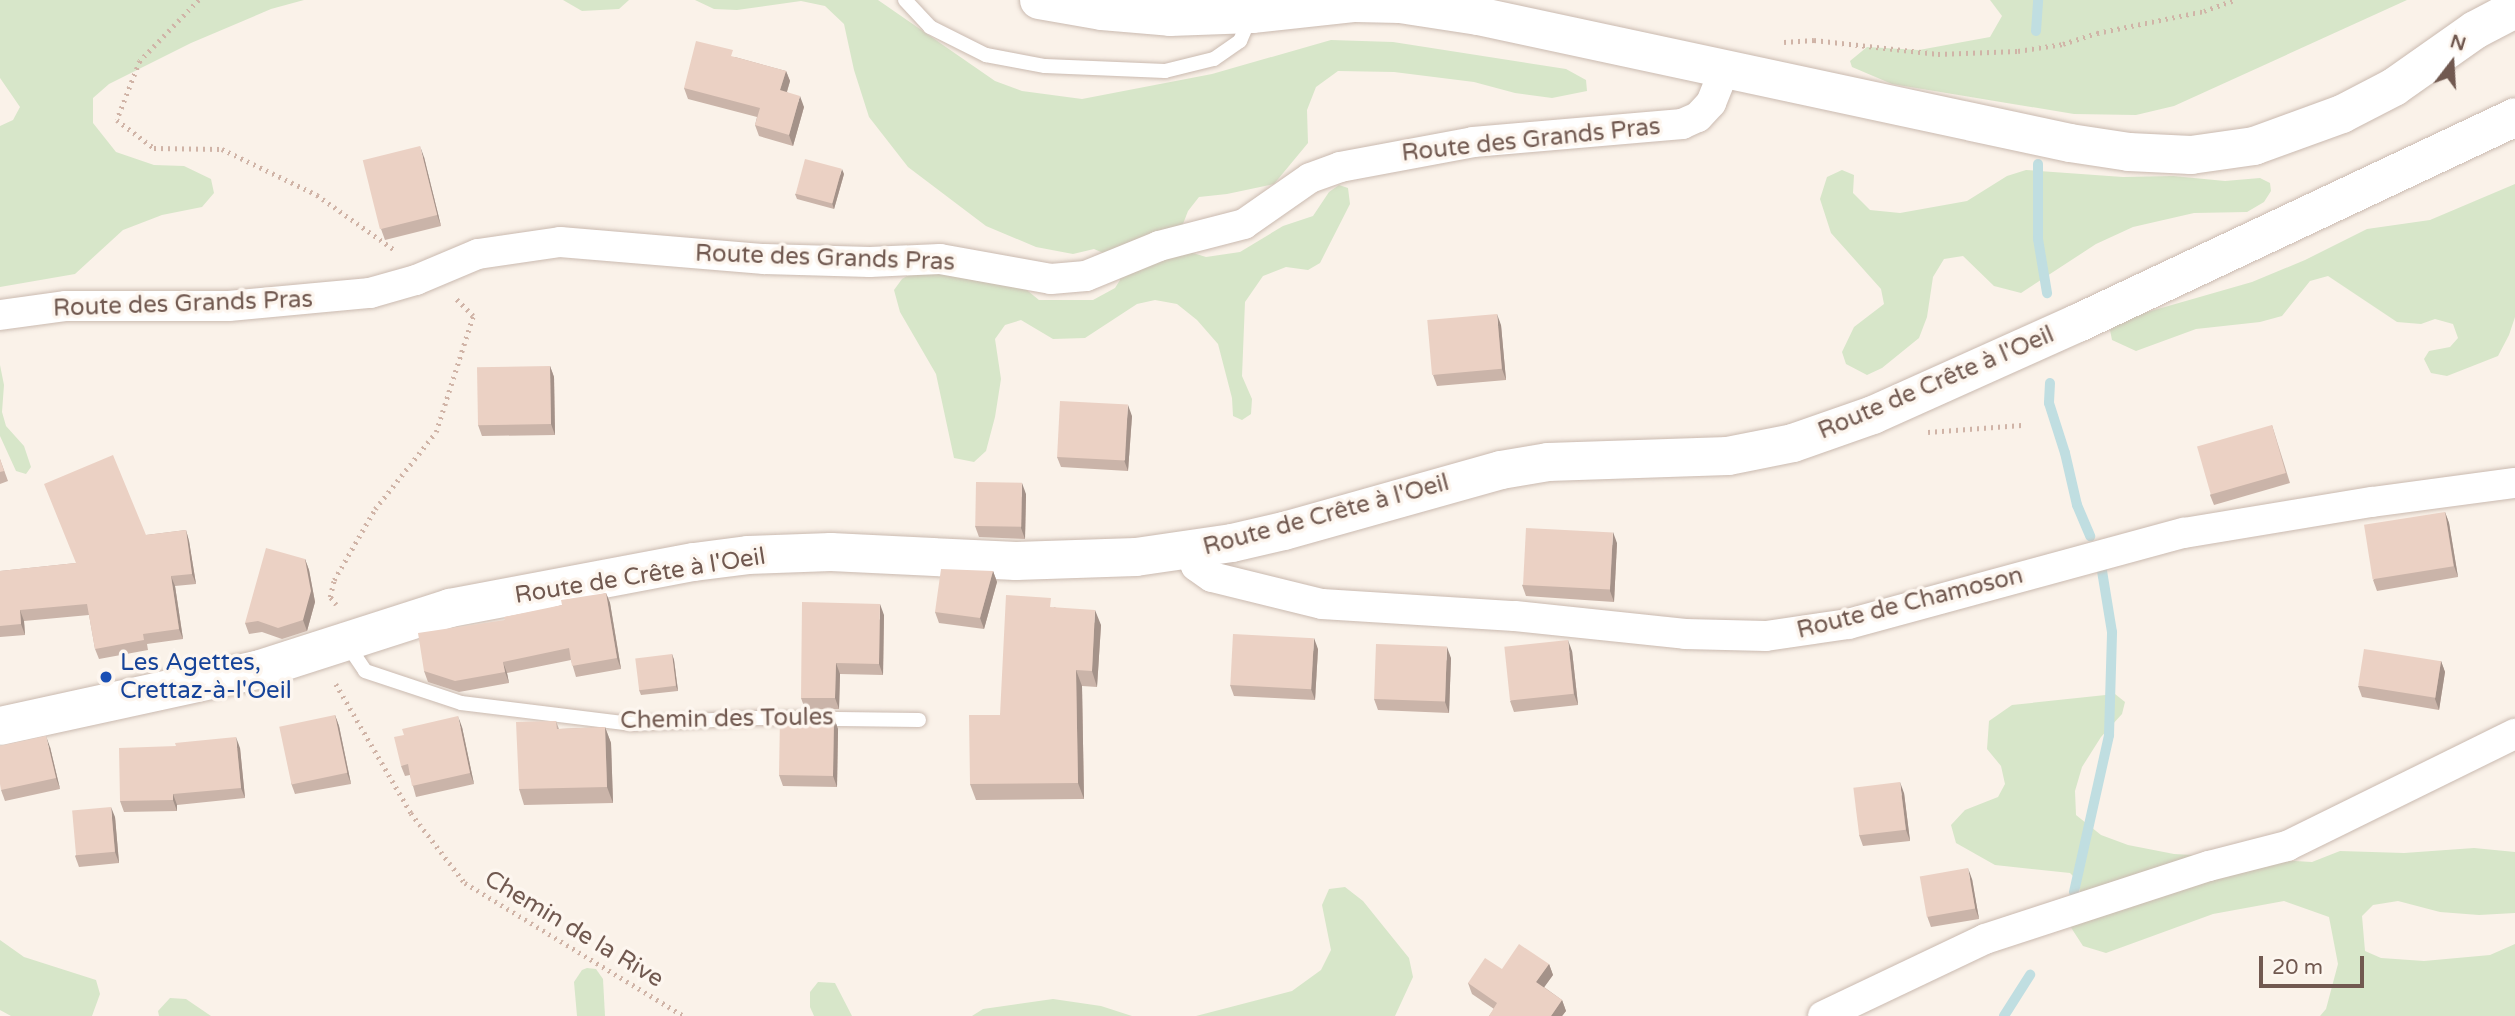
<!DOCTYPE html>
<html>
<head>
<meta charset="utf-8">
<style>
	body { margin:0 }
	#map { position:relative; width:2515px; height:1016px; overflow:hidden; background:#faf2e9; font-family:"Varela Round",sans-serif }
	div>[style] { position:absolute }
	.green>* { inset:0; background:#d7e6c9 }
	.stream>* { height:10px; margin:-5px; padding:0 5px; transform-origin:5px; border-radius:5px; background:#c0dee1 }
	.path>* { height:4.5px; margin-top:-2.25px; transform-origin:0; background:repeating-linear-gradient(90deg,#d0b4a7 0 2px,transparent 0 7px) }
	.roads { filter:drop-shadow(0 0 2px #cabab0) drop-shadow(0 0 2px #cabab0) }
	.lane>* { height:14px; margin:-7px; padding:0 7px; transform-origin:7px; border-radius:7px; background:#fff }
	.street>* { height:30px; margin:-15px; padding:0 15px; transform-origin:15px; border-radius:15px; background:#fff }
	.secondary>* { height:38px; margin:-19px; padding:0 19px; transform-origin:19px; border-radius:19px; background:#fff }
	.wall>* { inset:0; background:#cab4a9 }
	.shaded-wall>* { inset:0; background:#a49289 }
	.building>* { inset:0; background:#ebd1c4; transform-origin:0 0 }
	.dots>* { width:19px; height:19px; translate:-50% -50%; box-sizing:border-box; border:4px solid #fdf6ef; border-radius:50% }
	span { translate:-50% -50%; white-space:nowrap; text-align:center; line-height:1.15; -webkit-text-stroke:7px #fdf6ef; paint-order:stroke }
	.street-label { font-size:24px; color:#715950 }
	.transit-label { font-size:24px; color:#164399 }
	.left { translate:0 -50%; text-align:left }
	.north { position:absolute; left:2417px; top:28px; width:70px; height:70px; -webkit-text-stroke:5px #fdf6ef; paint-order:stroke; rotate:17deg; font-size:19px; font-weight:700; line-height:28px; text-align:center; color:#715950 }
	.north::after { content:''; display:block; margin:auto; width:24px; height:32px; background:#715950; clip-path:polygon(50% 0,100% 100%,50% 72%,0 100%) }
	.scale { position:absolute; left:2259px; top:956px; width:105px; height:32px; box-sizing:border-box; border:4px solid #715950; border-top:0; padding-left:9px; font-size:21px; line-height:24px; white-space:nowrap; color:#715950; -webkit-text-stroke:5px #fdf6ef; paint-order:stroke }
</style>
</head>
<body>
<div id="map">
	<div class="green">
		<i style="clip-path:polygon(0 0,304px 0,271px 9px,191px 43px,109px 84px,93px 98px,93px 123px,116px 152px,154px 165px,184px 166px,211px 179px,214px 193px,202px 207px,162px 215px,123px 230px,75px 274px,0 287px,0 126px,13px 120px,20px 107px,0 78px)"></i>
		<i style="clip-path:polygon(563px 0,629px 0,619px 9px,582px 11px)"></i>
		<i style="clip-path:polygon(695px 0,878px 0,995px 81px,1022px 91px,1082px 99px,1212px 74px,1331px 40px,1393px 42px,1566px 69px,1586px 80px,1587px 91px,1552px 98px,1515px 93px,1474px 82px,1394px 72px,1338px 71px,1316px 87px,1307px 110px,1308px 143px,1274px 184px,1227px 194px,1199px 197px,1188px 211px,1183px 224px,1193px 253px,1206px 257px,1240px 252px,1283px 226px,1313px 216px,1329px 192px,1339px 185px,1348px 188px,1350px 204px,1320px 263px,1308px 270px,1286px 267px,1263px 276px,1245px 302px,1242px 376px,1252px 399px,1251px 414px,1242px 420px,1233px 416px,1232px 398px,1218px 344px,1197px 320px,1177px 304px,1155px 300px,1137px 304px,1085px 338px,1053px 339px,1021px 320px,1005px 325px,995px 339px,1001px 379px,995px 417px,986px 451px,974px 462px,954px 458px,936px 374px,900px 312px,894px 290px,902px 279px,912px 273px,1000px 268px,1039px 300px,1093px 300px,1115px 288px,1120px 280px,1110px 256px,1094px 249px,1073px 254px,1036px 247px,986px 226px,908px 167px,869px 117px,854px 70px,844px 24px,825px 6px,801px 1px,737px 10px,714px 9px)"></i>
		<i style="clip-path:polygon(1990px 0,2407px 0,2174px 106px,2136px 115px,2074px 114px,1892px 84px,1852px 67px,1850px 61px,1867px 47px,1919px 50px,1990px 37px,2002px 16px)"></i>
		<i style="clip-path:polygon(1842px 170px,1854px 175px,1853px 193px,1870px 210px,1900px 213px,1967px 201px,2007px 176px,2026px 170px,2123px 177px,2173px 176px,2225px 181px,2260px 178px,2270px 183px,2271px 191px,2264px 202px,2247px 212px,2194px 213px,2133px 227px,2096px 244px,2021px 293px,1994px 286px,1963px 256px,1944px 259px,1933px 277px,1927px 317px,1919px 338px,1882px 368px,1867px 375px,1846px 364px,1842px 352px,1854px 327px,1884px 304px,1881px 289px,1831px 233px,1820px 199px,1827px 177px)"></i>
		<i style="clip-path:polygon(2515px 184px,2515px 317px,2509px 335px,2498px 356px,2447px 376px,2431px 373px,2424px 359px,2429px 351px,2450px 347px,2458px 338px,2453px 324px,2435px 319px,2421px 324px,2397px 322px,2328px 276px,2310px 281px,2282px 316px,2260px 322px,2196px 329px,2136px 351px,2112px 340px,2110px 330px,2123px 319px,2252px 282px,2305px 260px,2367px 229px,2430px 220px)"></i>
		<i style="clip-path:polygon(0 365px,4px 385px,2px 412px,6px 426px,24px 446px,31px 467px,26px 474px,16px 471px,0 436px)"></i>
		<i style="clip-path:polygon(2115px 694px,2125px 702px,2122px 714px,2101px 737px,2082px 767px,2075px 791px,2076px 815px,2101px 835px,2128px 845px,2174px 854px,2312px 862px,2340px 851px,2404px 853px,2474px 848px,2515px 852px,2515px 913px,2479px 915px,2440px 912px,2398px 901px,2373px 905px,2362px 916px,2365px 951px,2381px 958px,2424px 961px,2490px 955px,2515px 944px,2515px 1016px,2320px 1016px,2326px 1009px,2338px 964px,2329px 917px,2284px 901px,2213px 914px,2106px 953px,2083px 946px,2070px 926px,2080px 891px,2078px 881px,2070px 873px,1995px 865px,1956px 843px,1951px 825px,1965px 810px,1998px 797px,2005px 784px,2001px 766px,1987px 749px,1989px 721px,2012px 705px)"></i>
		<i style="clip-path:polygon(1345px 887px,1363px 901px,1409px 958px,1413px 977px,1395px 1016px,1196px 1016px,1292px 991px,1321px 970px,1331px 950px,1322px 905px,1329px 889px)"></i>
		<i style="clip-path:polygon(0 940px,24px 957px,96px 980px,100px 994px,92px 1016px,11px 1016px,0 1010px)"></i>
		<i style="clip-path:polygon(587px 968px,596px 969px,603px 979px,605px 1016px,577px 1016px,574px 982px,582px 970px)"></i>
		<i style="clip-path:polygon(818px 982px,835px 983px,852px 1016px,814px 1016px,810px 1007px,810px 992px)"></i>
		<i style="clip-path:polygon(170px 998px,186px 999px,211px 1016px,159px 1016px,158px 1011px)"></i>
		<i style="clip-path:polygon(1053px 999px,1101px 1006px,1132px 1016px,972px 1016px,983px 1009px)"></i>
	</div>
	<div class="stream">
		<i style="left:2036px;top:31px;width:31px;rotate:-86deg"></i>
		<i style="left:2038px;top:164px;width:75px;rotate:90deg"></i>
		<i style="left:2038px;top:239px;width:55px;rotate:80.5deg"></i>
		<i style="left:2050px;top:383px;width:20px;rotate:93deg"></i>
		<i style="left:2049px;top:403px;width:52px;rotate:72.3deg"></i>
		<i style="left:2065px;top:453px;width:53px;rotate:77deg"></i>
		<i style="left:2077px;top:505px;width:34px;rotate:67deg"></i>
		<i style="left:2074px;top:892px;width:161px;rotate:-77.4deg"></i>
		<i style="left:2109px;top:735px;width:103px;rotate:-88.3deg"></i>
		<i style="left:2112px;top:632px;width:68px;rotate:-99.3deg"></i>
		<i style="left:2004px;top:1016px;width:49px;rotate:-57.6deg"></i>
	</div>
	<div class="path">
		<i style="left:199px;top:0;width:85px;rotate:134deg"></i>
		<i style="left:140px;top:61px;width:63px;rotate:111.3deg"></i>
		<i style="left:117px;top:120px;width:46px;rotate:37.1deg"></i>
		<i style="left:154px;top:148px;width:68px;rotate:0.8deg"></i>
		<i style="left:222px;top:149px;width:106px;rotate:25.8deg"></i>
		<i style="left:317px;top:195px;width:97px;rotate:35.3deg"></i>
		<i style="left:1784px;top:42px;width:30px;rotate:-4deg"></i>
		<i style="left:1814px;top:40px;width:125px;rotate:6.4deg"></i>
		<i style="left:1938px;top:54px;width:80px;rotate:-2.1deg"></i>
		<i style="left:2018px;top:51px;width:46px;rotate:-8.8deg"></i>
		<i style="left:2063px;top:44px;width:36px;rotate:-18deg"></i>
		<i style="left:2097px;top:33px;width:109px;rotate:-11.6deg"></i>
		<i style="left:2204px;top:11px;width:32px;rotate:-20deg"></i>
		<i style="left:1928px;top:432px;width:94px;rotate:-4.3deg"></i>
		<i style="left:336px;top:605px;width:10px;rotate:-127deg"></i>
		<i style="left:330px;top:597px;width:17px;rotate:-77deg"></i>
		<i style="left:334px;top:580px;width:82px;rotate:-60deg"></i>
		<i style="left:375px;top:509px;width:98px;rotate:-51.6deg"></i>
		<i style="left:436px;top:432px;width:122px;rotate:-72.3deg"></i>
		<i style="left:473px;top:316px;width:25px;rotate:-135deg"></i>
		<i style="left:336px;top:684px;width:149px;rotate:59.8deg"></i>
		<i style="left:411px;top:813px;width:88px;rotate:52.4deg"></i>
		<i style="left:465px;top:883px;width:256px;rotate:31.3deg"></i>
	</div>
	<div class="roads">
		<div class="lane">
			<i style="left:905px;top:0;width:37px;rotate:47deg"></i>
			<i style="left:930px;top:27px;width:63px;rotate:26.6deg"></i>
			<i style="left:986px;top:55px;width:60px;rotate:10.6deg"></i>
			<i style="left:1045px;top:66px;width:120px;rotate:2.4deg"></i>
			<i style="left:1165px;top:71px;width:50px;rotate:-13.8deg"></i>
			<i style="left:1214px;top:59px;width:32px;rotate:-35deg"></i>
			<i style="left:1240px;top:41px;width:25px;rotate:-67deg"></i>
			<i style="left:347px;top:644px;width:32px;rotate:56deg"></i>
			<i style="left:365px;top:671px;width:101px;rotate:18.4deg"></i>
			<i style="left:461px;top:703px;width:171px;rotate:7deg"></i>
			<i style="left:631px;top:724px;width:125px;rotate:-2.7deg"></i>
			<i style="left:756px;top:718px;width:163px;rotate:0.7deg"></i>
		</div>
		<div class="street">
			<i style="left:0;top:315px;width:67px;rotate:-7.8deg"></i>
			<i style="left:66px;top:306px;width:163px"></i>
			<i style="left:229px;top:306px;width:142px;rotate:-5.3deg"></i>
			<i style="left:370px;top:293px;width:48px;rotate:-15.8deg"></i>
			<i style="left:416px;top:280px;width:67px;rotate:-22.8deg"></i>
			<i style="left:478px;top:254px;width:83px;rotate:-8.3deg"></i>
			<i style="left:560px;top:242px;width:205px;rotate:4.8deg"></i>
			<i style="left:764px;top:259px;width:106px;rotate:1.6deg"></i>
			<i style="left:870px;top:262px;width:70px;rotate:-2.5deg"></i>
			<i style="left:940px;top:259px;width:113px;rotate:10.2deg"></i>
			<i style="left:1051px;top:279px;width:35px;rotate:-5deg"></i>
			<i style="left:1086px;top:276px;width:79px;rotate:-22.3deg"></i>
			<i style="left:1159px;top:246px;width:88px;rotate:-14.5deg"></i>
			<i style="left:1244px;top:224px;width:80px;rotate:-34.9deg"></i>
			<i style="left:1310px;top:178px;width:32px;rotate:-20deg"></i>
			<i style="left:1340px;top:167px;width:135px;rotate:-10.6deg"></i>
			<i style="left:1473px;top:142px;width:210px;rotate:-4.9deg"></i>
			<i style="left:1682px;top:124px;width:17px;rotate:-24deg"></i>
			<i style="left:1698px;top:117px;width:19px;rotate:-47deg"></i>
			<i style="left:1711px;top:103px;width:37px;rotate:-68deg"></i>
			<i style="left:1190px;top:550px;width:17px;rotate:69deg"></i>
			<i style="left:1196px;top:566px;width:19px;rotate:35deg"></i>
			<i style="left:1212px;top:577px;width:113px;rotate:13.8deg"></i>
			<i style="left:1322px;top:604px;width:193px;rotate:3.6deg"></i>
			<i style="left:1515px;top:616px;width:171px;rotate:6deg"></i>
			<i style="left:1685px;top:634px;width:81px;rotate:1.4deg"></i>
			<i style="left:1766px;top:636px;width:83px;rotate:-8.3deg"></i>
			<i style="left:1848px;top:624px;width:348px;rotate:-15.2deg"></i>
			<i style="left:2184px;top:533px;width:191px;rotate:-9.4deg"></i>
			<i style="left:2372px;top:502px;width:144px;rotate:-7.6deg"></i>
			<i style="left:1823px;top:1016px;width:179px;rotate:-25.4deg"></i>
			<i style="left:1985px;top:939px;width:236px;rotate:-18.1deg"></i>
			<i style="left:2209px;top:866px;width:81px;rotate:-14.4deg"></i>
			<i style="left:2287px;top:846px;width:254px;rotate:-26.2deg"></i>
		</div>
		<div class="secondary">
			<i style="left:1039px;top:0;width:64px;rotate:9.9deg"></i>
			<i style="left:1102px;top:11px;width:68px;rotate:5deg"></i>
			<i style="left:1170px;top:17px;width:82px;rotate:-2.1deg"></i>
			<i style="left:1252px;top:14px;width:104px;rotate:-6.1deg"></i>
			<i style="left:1355px;top:3px;width:45px;rotate:1.3deg"></i>
			<i style="left:1400px;top:4px;width:79px;rotate:8.7deg"></i>
			<i style="left:1478px;top:16px;width:605px;rotate:12.11deg"></i>
			<i style="left:2070px;top:143px;width:60px;rotate:8.7deg"></i>
			<i style="left:2129px;top:152px;width:62px;rotate:2.8deg"></i>
			<i style="left:2191px;top:155px;width:64px;rotate:-8.1deg"></i>
			<i style="left:2254px;top:146px;width:94px;rotate:-20deg"></i>
			<i style="left:2342px;top:114px;width:59px;rotate:-27.4deg"></i>
			<i style="left:2394px;top:87px;width:99px;rotate:-35.1deg"></i>
			<i style="left:2475px;top:30px;width:45px;rotate:-27.7deg"></i>
			<i style="left:0;top:726px;width:263px;rotate:-12.3deg"></i>
			<i style="left:257px;top:670px;width:203px;rotate:-17.8deg"></i>
			<i style="left:450px;top:608px;width:248px;rotate:-10.7deg"></i>
			<i style="left:694px;top:562px;width:54px;rotate:-7.4deg"></i>
			<i style="left:748px;top:555px;width:83px;rotate:-2.1deg"></i>
			<i style="left:831px;top:552px;width:185px;rotate:2.8deg"></i>
			<i style="left:1016px;top:561px;width:120px;rotate:-1.9deg"></i>
			<i style="left:1136px;top:557px;width:97px;rotate:-8.3deg"></i>
			<i style="left:1232px;top:543px;width:53px;rotate:-13deg"></i>
			<i style="left:1284px;top:531px;width:225px;rotate:-15.7deg"></i>
			<i style="left:1501px;top:470px;width:48px;rotate:-9.7deg"></i>
			<i style="left:1548px;top:462px;width:180px;rotate:-1.9deg"></i>
			<i style="left:1728px;top:456px;width:66px;rotate:-11.3deg"></i>
			<i style="left:1793px;top:443px;width:85px;rotate:-19.3deg"></i>
			<i style="left:1873px;top:415px;width:225px;rotate:-24.2deg"></i>
			<i style="left:2078px;top:323px;width:483px;rotate:-25.2deg"></i>
		</div>
	</div>
	<div class="wall">
		<i style="clip-path:polygon(735px 57px,786px 71px,790px 81px,787px 92px,804px 107px,793px 146px,759px 136px,755px 125px,757px 117px,688px 99px,684px 88px)"></i>
		<i style="clip-path:polygon(424px 157px,441px 226px,385px 240px,381px 229px)"></i>
		<i style="clip-path:polygon(844px 174px,834px 209px,797px 199px,795px 194px)"></i>
		<i style="clip-path:polygon(1501px 325px,1506px 380px,1437px 386px,1433px 375px)"></i>
		<i style="clip-path:polygon(550px 366px,554px 377px,555px 435px,482px 436px,478px 425px)"></i>
		<i style="clip-path:polygon(1132px 416px,1128px 471px,1061px 467px,1057px 457px)"></i>
		<i style="clip-path:polygon(2272px 425px,2290px 483px,2214px 505px,2210px 495px)"></i>
		<i style="clip-path:polygon(0 459px,8px 481px,0 484px)"></i>
		<i style="clip-path:polygon(1026px 494px,1025px 539px,979px 537px,975px 526px)"></i>
		<i style="clip-path:polygon(2445px 512px,2449px 523px,2458px 577px,2377px 591px,2373px 580px)"></i>
		<i style="clip-path:polygon(186px 530px,189px 541px,196px 584px,175px 586px,183px 639px,147px 644px,148px 650px,99px 659px,95px 649px,89px 615px,24px 621px,25px 635px,0 637px,0 571px,76px 563px,146px 535px)"></i>
		<i style="clip-path:polygon(1617px 543px,1614px 602px,1526px 596px,1522px 585px)"></i>
		<i style="clip-path:polygon(305px 559px,309px 570px,315px 602px,307px 631px,282px 639px,262px 632px,249px 634px,245px 623px)"></i>
		<i style="clip-path:polygon(993px 571px,997px 582px,984px 629px,939px 623px,935px 612px)"></i>
		<i style="clip-path:polygon(606px 593px,610px 603px,621px 669px,576px 677px,571px 660px,507px 673px,509px 683px,459px 692px,428px 682px,424px 671px,505px 620px,562px 605px)"></i>
		<i style="clip-path:polygon(1054px 607px,1101px 625px,1097px 687px,1082px 686px,1084px 799px,976px 800px,970px 784px,1000px 715px)"></i>
		<i style="clip-path:polygon(884px 615px,883px 675px,840px 674px,839px 709px,805px 709px,801px 698px)"></i>
		<i style="clip-path:polygon(1318px 649px,1315px 700px,1234px 696px,1230px 685px)"></i>
		<i style="clip-path:polygon(1572px 651px,1578px 705px,1514px 712px,1510px 701px)"></i>
		<i style="clip-path:polygon(672px 654px,674px 660px,678px 691px,641px 695px,639px 690px)"></i>
		<i style="clip-path:polygon(1451px 658px,1449px 713px,1378px 710px,1374px 699px)"></i>
		<i style="clip-path:polygon(2441px 661px,2445px 672px,2439px 710px,2362px 697px,2358px 686px)"></i>
		<i style="clip-path:polygon(335px 715px,339px 726px,351px 784px,295px 794px,291px 783px)"></i>
		<i style="clip-path:polygon(834px 718px,838px 729px,837px 787px,783px 786px,779px 775px)"></i>
		<i style="clip-path:polygon(556px 721px,559px 729px,605px 727px,611px 743px,613px 803px,524px 805px,519px 789px)"></i>
		<i style="clip-path:polygon(462px 727px,474px 784px,416px 797px,410px 775px,405px 776px,401px 766px)"></i>
		<i style="clip-path:polygon(50px 747px,60px 789px,5px 801px,1px 790px)"></i>
		<i style="clip-path:polygon(240px 748px,245px 798px,177px 805px,177px 811px,124px 812px,120px 801px)"></i>
		<i style="clip-path:polygon(1904px 793px,1910px 841px,1863px 846px,1859px 835px)"></i>
		<i style="clip-path:polygon(115px 817px,119px 863px,79px 867px,75px 856px)"></i>
		<i style="clip-path:polygon(1972px 879px,1979px 919px,1931px 927px,1927px 916px)"></i>
		<i style="clip-path:polygon(1549px 964px,1553px 975px,1544px 987px,1562px 1000px,1566px 1011px,1562px 1016px,1489px 1016px,1494px 1009px,1472px 994px,1468px 983px,1502px 969px)"></i>
	</div>
	<div class="shaded-wall">
		<i style="clip-path:polygon(786px 71px,790px 81px,784px 101px,780px 90px)"></i>
		<i style="clip-path:polygon(800px 96px,804px 107px,793px 146px,789px 135px)"></i>
		<i style="clip-path:polygon(420px 146px,424px 157px,441px 226px,437px 215px)"></i>
		<i style="clip-path:polygon(842px 169px,844px 174px,834px 209px,832px 203px)"></i>
		<i style="clip-path:polygon(1497px 314px,1501px 325px,1506px 380px,1502px 369px)"></i>
		<i style="clip-path:polygon(550px 366px,554px 377px,555px 435px,551px 424px)"></i>
		<i style="clip-path:polygon(1128px 405px,1132px 416px,1128px 471px,1124px 460px)"></i>
		<i style="clip-path:polygon(1022px 483px,1026px 494px,1025px 539px,1021px 528px)"></i>
		<i style="clip-path:polygon(2445px 512px,2449px 523px,2458px 577px,2454px 566px)"></i>
		<i style="clip-path:polygon(186px 530px,189px 541px,196px 584px,192px 574px)"></i>
		<i style="clip-path:polygon(1613px 532px,1617px 543px,1614px 602px,1610px 591px)"></i>
		<i style="clip-path:polygon(305px 559px,309px 570px,315px 602px,307px 631px,303px 620px)"></i>
		<i style="clip-path:polygon(993px 571px,997px 582px,984px 629px,980px 618px)"></i>
		<i style="clip-path:polygon(171px 576px,175px 586px,183px 639px,179px 629px)"></i>
		<i style="clip-path:polygon(606px 593px,610px 603px,621px 669px,617px 658px)"></i>
		<i style="clip-path:polygon(880px 604px,884px 615px,883px 675px,879px 664px)"></i>
		<i style="clip-path:polygon(20px 610px,24px 621px,25px 635px,21px 624px)"></i>
		<i style="clip-path:polygon(1095px 610px,1101px 625px,1097px 687px,1092px 671px)"></i>
		<i style="clip-path:polygon(1314px 638px,1318px 649px,1315px 700px,1311px 689px)"></i>
		<i style="clip-path:polygon(1568px 640px,1572px 651px,1578px 705px,1574px 694px)"></i>
		<i style="clip-path:polygon(1447px 647px,1451px 658px,1449px 713px,1445px 702px)"></i>
		<i style="clip-path:polygon(672px 654px,674px 660px,678px 691px,676px 686px)"></i>
		<i style="clip-path:polygon(2441px 661px,2445px 672px,2439px 710px,2435px 699px)"></i>
		<i style="clip-path:polygon(503px 662px,507px 673px,509px 683px,505px 672px)"></i>
		<i style="clip-path:polygon(836px 663px,840px 674px,839px 709px,835px 698px)"></i>
		<i style="clip-path:polygon(1076px 670px,1082px 686px,1084px 799px,1078px 783px)"></i>
		<i style="clip-path:polygon(335px 715px,339px 726px,351px 784px,347px 773px)"></i>
		<i style="clip-path:polygon(458px 716px,462px 727px,474px 784px,470px 773px)"></i>
		<i style="clip-path:polygon(834px 718px,838px 729px,837px 787px,833px 776px)"></i>
		<i style="clip-path:polygon(605px 727px,611px 743px,613px 803px,607px 787px)"></i>
		<i style="clip-path:polygon(46px 736px,50px 747px,60px 789px,56px 778px)"></i>
		<i style="clip-path:polygon(236px 737px,240px 748px,245px 798px,241px 788px)"></i>
		<i style="clip-path:polygon(1900px 782px,1904px 793px,1910px 841px,1906px 830px)"></i>
		<i style="clip-path:polygon(173px 794px,177px 805px,177px 811px,173px 800px)"></i>
		<i style="clip-path:polygon(111px 807px,115px 817px,119px 863px,115px 852px)"></i>
		<i style="clip-path:polygon(1968px 868px,1972px 879px,1979px 919px,1975px 908px)"></i>
		<i style="clip-path:polygon(1549px 964px,1553px 975px,1540px 993px,1536px 982px)"></i>
		<i style="clip-path:polygon(1562px 1000px,1566px 1011px,1562px 1016px,1551px 1016px)"></i>
	</div>
	<div class="building">
		<i style="clip-path:polygon(696px 41px,733px 50px,731px 56px,786px 71px,780px 90px,800px 96px,789px 135px,755px 125px,760px 108px,684px 88px)"></i>
		<i style="left:420px;top:146px;width:71px;height:59px;rotate:76deg"></i>
		<i style="left:805px;top:159px;width:38px;height:36px;rotate:15deg"></i>
		<i style="left:1497px;top:314px;width:55px;height:70px;rotate:85deg"></i>
		<i style="left:550px;top:366px;width:58px;height:73px;rotate:89deg"></i>
		<i style="left:1060px;top:401px;width:68px;height:56px;rotate:3deg"></i>
		<i style="left:2272px;top:425px;width:50px;height:78px;rotate:74deg"></i>
		<i style="clip-path:polygon(113px 455px,146px 535px,186px 530px,192px 574px,171px 576px,179px 629px,143px 634px,144px 640px,95px 649px,87px 604px,20px 610px,21px 624px,0 626px,0 571px,76px 563px,44px 484px)"></i>
		<i style="clip-path:polygon(0 459px,4px 471px,0 472px)"></i>
		<i style="left:976px;top:482px;width:46px;height:44px;rotate:1deg"></i>
		<i style="left:2445px;top:512px;width:55px;height:82px;rotate:81deg"></i>
		<i style="left:1526px;top:528px;width:87px;height:57px;rotate:3deg"></i>
		<i style="clip-path:polygon(266px 548px,305px 559px,311px 591px,303px 620px,278px 628px,258px 621px,245px 623px)"></i>
		<i style="clip-path:polygon(941px 569px,993px 571px,980px 618px,935px 612px)"></i>
		<i style="clip-path:polygon(606px 593px,617px 658px,572px 666px,569px 648px,503px 662px,505px 672px,455px 681px,424px 671px,418px 633px,505px 620px,504px 617px,562px 605px,561px 600px)"></i>
		<i style="clip-path:polygon(1006px 595px,1051px 598px,1050px 607px,1095px 610px,1092px 671px,1076px 670px,1078px 783px,970px 784px,969px 715px,1000px 715px)"></i>
		<i style="clip-path:polygon(802px 602px,880px 604px,879px 664px,836px 663px,835px 698px,801px 698px)"></i>
		<i style="left:1233px;top:634px;width:81px;height:51px;rotate:3deg"></i>
		<i style="left:1568px;top:640px;width:54px;height:64px;rotate:84deg"></i>
		<i style="left:1376px;top:644px;width:71px;height:55px;rotate:2deg"></i>
		<i style="left:2364px;top:649px;width:78px;height:37px;rotate:9deg"></i>
		<i style="left:672px;top:654px;width:32px;height:37px;rotate:83deg"></i>
		<i style="left:335px;top:715px;width:59px;height:57px;rotate:78deg"></i>
		<i style="clip-path:polygon(458px 716px,470px 773px,412px 786px,408px 764px,401px 766px,394px 737px,404px 735px,402px 729px)"></i>
		<i style="left:780px;top:717px;width:54px;height:58px;rotate:1deg"></i>
		<i style="clip-path:polygon(556px 721px,557px 729px,605px 727px,607px 787px,519px 789px,516px 722px)"></i>
		<i style="clip-path:polygon(46px 736px,56px 778px,1px 790px,0 784px,0 746px)"></i>
		<i style="clip-path:polygon(236px 737px,241px 788px,173px 794px,173px 800px,120px 801px,119px 748px,176px 746px,175px 743px)"></i>
		<i style="left:1900px;top:782px;width:48px;height:47px;rotate:83deg"></i>
		<i style="left:111px;top:807px;width:45px;height:39px;rotate:85deg"></i>
		<i style="left:1968px;top:868px;width:41px;height:49px;rotate:80deg"></i>
		<i style="clip-path:polygon(1519px 944px,1549px 964px,1536px 982px,1562px 1000px,1551px 1016px,1489px 1016px,1497px 1003px,1468px 983px,1485px 958px,1502px 969px)"></i>
	</div>
	<div class="dots">
		<i style="left:106px;top:677px;background:#1a4fb4"></i>
	</div>
	<div class="street-label">
		<span style="left:1531px;top:140px;rotate:-6deg">Route des Grands Pras</span>
		<span style="left:825px;top:258px;rotate:2deg">Route des Grands Pras</span>
		<span style="left:183px;top:304px;rotate:-2deg">Route des Grands Pras</span>
		<span style="left:1936px;top:383px;rotate:-23deg">Route de Crête à l'Oeil</span>
		<span style="left:1326px;top:515px;rotate:-15deg">Route de Crête à l'Oeil</span>
		<span style="left:640px;top:576px;rotate:-9deg">Route de Crête à l'Oeil</span>
		<span style="left:1910px;top:603px;rotate:-14deg">Route de Chamoson</span>
		<span style="left:727px;top:719px;rotate:-1deg">Chemin des Toules</span>
		<span style="left:574px;top:929px;rotate:31deg">Chemin de la Rive</span>
	</div>
	<div class="transit-label">
		<span class="left" style="left:120px;top:677px">Les Agettes,<br>Crettaz-à-l'Oeil</span>
	</div>
	<div class="north">N</div>
	<div class="scale">20 m</div>
</div>
</body>
</html>
